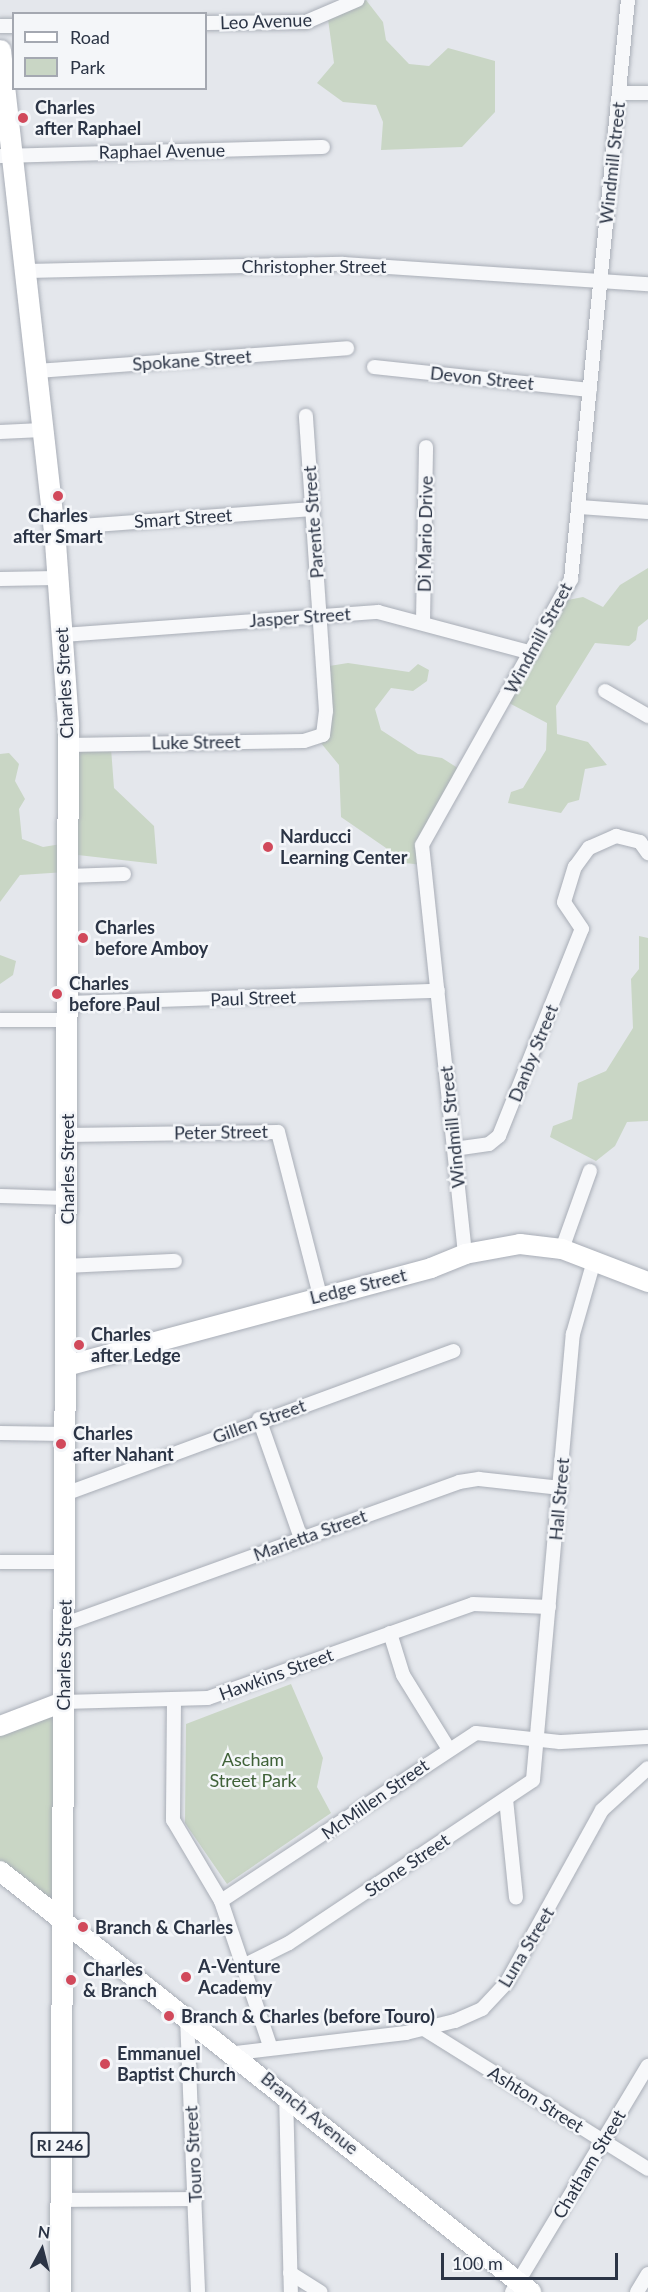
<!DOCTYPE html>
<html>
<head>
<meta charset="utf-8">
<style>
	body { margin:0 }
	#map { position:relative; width:648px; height:2292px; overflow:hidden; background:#e4e7ec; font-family:Lato,sans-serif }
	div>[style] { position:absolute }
	.green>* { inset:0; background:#c9d6c5 }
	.roads { filter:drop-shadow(0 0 2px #a9aeb7) drop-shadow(0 0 2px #a9aeb7) }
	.street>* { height:14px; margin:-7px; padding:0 7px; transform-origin:7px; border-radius:7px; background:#f7f8fa }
	.secondary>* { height:20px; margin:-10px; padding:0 10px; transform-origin:10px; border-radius:10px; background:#fff }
	.primary>* { height:21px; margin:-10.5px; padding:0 10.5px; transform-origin:10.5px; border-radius:10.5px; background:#fff }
	.dots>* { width:16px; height:16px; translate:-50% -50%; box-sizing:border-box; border:3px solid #f4f6f9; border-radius:50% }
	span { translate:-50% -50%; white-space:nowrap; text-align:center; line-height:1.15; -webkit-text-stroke:5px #f4f6f9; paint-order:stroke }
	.shield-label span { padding:2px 4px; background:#f4f6f9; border:2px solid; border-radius:4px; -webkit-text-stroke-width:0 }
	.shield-label { font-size:16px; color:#2b3445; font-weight:700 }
	.street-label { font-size:18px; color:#2b3445 }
	.poi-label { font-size:18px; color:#2b3445; font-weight:700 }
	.left { translate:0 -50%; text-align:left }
	.park-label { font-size:18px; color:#3f6138 }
	.legend { position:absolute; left:12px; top:12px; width:195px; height:78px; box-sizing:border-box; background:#f4f6f9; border:2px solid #a4a8b1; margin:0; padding:8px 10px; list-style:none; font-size:18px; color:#2b3445 }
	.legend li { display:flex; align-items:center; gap:12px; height:30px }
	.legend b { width:30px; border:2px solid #a4a8b1 }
	.north { position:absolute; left:12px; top:2220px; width:60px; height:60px; -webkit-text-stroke:4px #f4f6f9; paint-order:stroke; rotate:7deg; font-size:16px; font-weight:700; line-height:24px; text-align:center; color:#2b3445 }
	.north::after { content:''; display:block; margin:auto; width:21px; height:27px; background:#2b3445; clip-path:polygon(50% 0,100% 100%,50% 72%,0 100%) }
	.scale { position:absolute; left:441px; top:2253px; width:177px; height:27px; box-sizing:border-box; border:3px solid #2b3445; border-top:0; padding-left:8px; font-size:18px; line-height:21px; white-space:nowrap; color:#2b3445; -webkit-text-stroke:4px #f4f6f9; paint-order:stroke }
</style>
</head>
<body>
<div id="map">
	<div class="green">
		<i style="clip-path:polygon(366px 0,383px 22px,386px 40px,409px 64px,429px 66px,448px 48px,495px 61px,495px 112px,462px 147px,381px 150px,383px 122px,376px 105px,343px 102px,317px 83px,334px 63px,328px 19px)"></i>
		<i style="clip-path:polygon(648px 568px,648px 619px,638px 627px,636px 640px,629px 646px,595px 643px,556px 706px,557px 734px,588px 742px,607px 765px,585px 769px,579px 800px,568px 803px,561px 813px,508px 803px,511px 792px,523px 788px,546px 750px,547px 723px,509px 703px,563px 601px,583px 597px,603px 607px,620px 585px)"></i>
		<i style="clip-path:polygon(348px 663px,409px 672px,418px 664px,429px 670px,427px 681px,413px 691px,391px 688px,375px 709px,381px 730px,418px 754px,442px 758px,464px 772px,439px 815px,423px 865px,396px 862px,386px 848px,341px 817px,339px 765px,316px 737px,323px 726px,323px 667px)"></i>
		<i style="clip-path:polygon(111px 748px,114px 788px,154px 826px,157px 864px,69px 854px,66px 872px,20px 875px,0 902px,0 754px,9px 753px,19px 764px,15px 781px,25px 799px,19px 809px,22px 839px,43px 847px,67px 843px,69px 749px)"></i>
		<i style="clip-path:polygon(639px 936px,648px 938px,648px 1121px,627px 1122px,615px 1146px,596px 1161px,550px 1137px,553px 1126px,572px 1119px,578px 1083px,606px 1071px,633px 1028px,631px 979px,639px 969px)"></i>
		<i style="clip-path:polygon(0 955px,16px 961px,13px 975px,0 984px)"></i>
		<i style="clip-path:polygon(291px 1684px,323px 1758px,317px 1787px,331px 1813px,227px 1884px,185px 1823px,186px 1724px)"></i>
		<i style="clip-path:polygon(55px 1713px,53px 1907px,0 1866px,0 1734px)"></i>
	</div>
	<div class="roads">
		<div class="street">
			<i style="left:206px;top:23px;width:100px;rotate:-0.6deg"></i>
			<i style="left:306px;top:22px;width:56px;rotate:-23.3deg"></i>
			<i style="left:0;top:26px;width:14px"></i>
			<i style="left:619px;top:93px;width:29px"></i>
			<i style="left:0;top:156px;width:323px;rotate:-1.6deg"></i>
			<i style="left:27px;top:271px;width:316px;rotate:-1.3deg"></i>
			<i style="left:343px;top:264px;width:306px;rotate:3.8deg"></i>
			<i style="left:374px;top:367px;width:217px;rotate:6.1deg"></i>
			<i style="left:37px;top:371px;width:311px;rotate:-4.2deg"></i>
			<i style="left:0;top:432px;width:42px;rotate:-2.7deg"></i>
			<i style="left:580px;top:507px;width:68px;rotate:4.2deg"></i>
			<i style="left:54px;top:528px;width:259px;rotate:-4.2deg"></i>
			<i style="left:0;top:579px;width:57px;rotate:-1deg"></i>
			<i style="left:423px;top:621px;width:174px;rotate:-89deg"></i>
			<i style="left:63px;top:635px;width:316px;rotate:-4.2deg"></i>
			<i style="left:378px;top:612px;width:159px;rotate:14.9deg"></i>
			<i style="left:605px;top:691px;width:50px;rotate:30.2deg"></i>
			<i style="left:68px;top:745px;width:236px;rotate:-1deg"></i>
			<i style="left:304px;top:741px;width:20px;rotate:-18deg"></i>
			<i style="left:323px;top:735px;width:24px;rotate:-83deg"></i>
			<i style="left:326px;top:711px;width:296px;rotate:-93.9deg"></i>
			<i style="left:68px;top:876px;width:56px;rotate:-2deg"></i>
			<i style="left:68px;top:1003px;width:370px;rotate:-1.9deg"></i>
			<i style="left:0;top:1020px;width:68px"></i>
			<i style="left:67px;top:1135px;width:211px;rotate:-0.8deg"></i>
			<i style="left:278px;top:1132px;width:168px;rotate:75.6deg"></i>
			<i style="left:454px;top:1149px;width:35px;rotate:-8deg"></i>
			<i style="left:489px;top:1144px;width:13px;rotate:-39deg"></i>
			<i style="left:499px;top:1136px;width:223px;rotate:-68.2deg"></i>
			<i style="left:582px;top:929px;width:32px;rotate:-124deg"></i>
			<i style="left:564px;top:902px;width:37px;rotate:-73deg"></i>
			<i style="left:575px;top:867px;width:24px;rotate:-54deg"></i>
			<i style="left:589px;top:848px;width:30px;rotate:-24deg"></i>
			<i style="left:616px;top:836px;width:25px;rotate:14deg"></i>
			<i style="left:640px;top:842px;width:14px;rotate:54deg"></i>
			<i style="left:0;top:1196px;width:67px;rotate:1.7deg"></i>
			<i style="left:562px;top:1249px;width:83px;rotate:-70.3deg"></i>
			<i style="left:465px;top:1254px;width:411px;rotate:-96deg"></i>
			<i style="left:422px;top:845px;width:305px;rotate:-60.7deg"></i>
			<i style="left:571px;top:579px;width:582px;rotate:-84.38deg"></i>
			<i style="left:67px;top:1266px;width:108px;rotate:-2.7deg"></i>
			<i style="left:259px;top:1419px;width:126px;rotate:70.6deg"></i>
			<i style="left:0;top:1433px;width:65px;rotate:0.9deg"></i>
			<i style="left:65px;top:1494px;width:414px;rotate:-20.2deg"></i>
			<i style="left:0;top:1562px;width:65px"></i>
			<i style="left:65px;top:1624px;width:419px;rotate:-19.8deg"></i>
			<i style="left:459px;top:1482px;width:20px;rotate:-9deg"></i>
			<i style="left:479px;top:1479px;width:82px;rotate:6.3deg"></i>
			<i style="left:390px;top:1633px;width:44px;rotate:72.8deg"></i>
			<i style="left:403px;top:1675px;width:86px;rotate:58.3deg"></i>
			<i style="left:174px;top:1701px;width:119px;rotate:90.5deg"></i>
			<i style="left:173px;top:1820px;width:94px;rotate:59.3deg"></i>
			<i style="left:221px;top:1901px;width:153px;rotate:71.3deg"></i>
			<i style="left:63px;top:1702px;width:145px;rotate:-1.6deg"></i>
			<i style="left:208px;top:1698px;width:281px;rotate:-19.5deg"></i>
			<i style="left:473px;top:1604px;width:76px;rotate:2.3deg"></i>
			<i style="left:506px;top:1799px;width:99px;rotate:84.2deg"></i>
			<i style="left:221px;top:1901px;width:305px;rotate:-33.4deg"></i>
			<i style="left:476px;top:1733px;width:84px;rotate:6.1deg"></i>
			<i style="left:560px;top:1742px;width:88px;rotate:-3.3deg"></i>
			<i style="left:243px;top:1966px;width:51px;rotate:-26.6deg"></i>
			<i style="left:289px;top:1943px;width:293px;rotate:-33.7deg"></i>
			<i style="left:533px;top:1780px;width:448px;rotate:-84.9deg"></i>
			<i style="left:573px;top:1334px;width:76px;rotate:-74deg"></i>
			<i style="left:187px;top:2017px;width:275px;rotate:87.7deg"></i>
			<i style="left:424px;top:2029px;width:264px;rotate:32deg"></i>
			<i style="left:236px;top:2053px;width:171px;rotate:-6.7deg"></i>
			<i style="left:406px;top:2033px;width:50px;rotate:-13.8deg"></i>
			<i style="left:455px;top:2021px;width:30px;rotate:-24deg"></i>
			<i style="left:482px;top:2009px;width:37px;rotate:-47deg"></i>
			<i style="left:507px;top:1982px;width:196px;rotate:-61.1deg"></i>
			<i style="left:602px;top:1810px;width:62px;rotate:-42.4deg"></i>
			<i style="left:286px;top:2093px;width:199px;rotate:88.6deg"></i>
			<i style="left:59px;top:2200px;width:136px;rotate:-0.4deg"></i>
			<i style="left:290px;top:2273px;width:36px;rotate:32deg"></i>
			<i style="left:512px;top:2292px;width:264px;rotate:-59deg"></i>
			<i style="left:637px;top:2292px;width:21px;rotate:-59deg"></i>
		</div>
		<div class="secondary">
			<i style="left:66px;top:1366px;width:378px;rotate:-15deg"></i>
			<i style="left:431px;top:1268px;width:37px;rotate:-22deg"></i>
			<i style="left:465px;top:1254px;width:56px;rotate:-10.3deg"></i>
			<i style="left:520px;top:1244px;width:42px;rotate:6.8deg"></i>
			<i style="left:562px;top:1249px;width:92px;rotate:21deg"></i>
			<i style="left:0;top:1726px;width:67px;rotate:-20.9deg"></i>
			<i style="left:0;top:1871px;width:678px;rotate:38.41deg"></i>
		</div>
		<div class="primary">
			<i style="left:0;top:50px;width:481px;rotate:83.6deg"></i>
			<i style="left:54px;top:528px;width:196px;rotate:85.9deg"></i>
			<i style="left:68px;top:724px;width:1568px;rotate:90.29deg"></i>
		</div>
	</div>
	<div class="dots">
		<i style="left:23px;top:118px;background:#d1495b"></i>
		<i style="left:58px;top:496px;background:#d1495b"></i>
		<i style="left:268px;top:847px;background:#d1495b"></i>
		<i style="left:83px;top:938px;background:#d1495b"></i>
		<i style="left:57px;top:994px;background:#d1495b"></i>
		<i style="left:79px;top:1345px;background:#d1495b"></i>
		<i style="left:61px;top:1444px;background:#d1495b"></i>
		<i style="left:83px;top:1927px;background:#d1495b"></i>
		<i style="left:186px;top:1977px;background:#d1495b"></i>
		<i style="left:71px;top:1980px;background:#d1495b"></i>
		<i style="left:169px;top:2016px;background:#d1495b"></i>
		<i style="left:105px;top:2064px;background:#d1495b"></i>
	</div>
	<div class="shield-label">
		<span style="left:60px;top:2145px">RI 246</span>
	</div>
	<div class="street-label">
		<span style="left:266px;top:21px;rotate:-2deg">Leo Avenue</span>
		<span style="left:162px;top:151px;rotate:-1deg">Raphael Avenue</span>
		<span style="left:612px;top:163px;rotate:-84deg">Windmill Street</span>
		<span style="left:314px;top:266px">Christopher Street</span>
		<span style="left:192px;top:360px;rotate:-4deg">Spokane Street</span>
		<span style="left:482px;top:378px;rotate:6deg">Devon Street</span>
		<span style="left:183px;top:518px;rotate:-4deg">Smart Street</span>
		<span style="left:313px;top:522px;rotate:-94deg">Parente Street</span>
		<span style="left:425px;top:534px;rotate:-89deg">Di Mario Drive</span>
		<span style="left:300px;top:617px;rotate:-4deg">Jasper Street</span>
		<span style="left:538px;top:638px;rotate:-62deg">Windmill Street</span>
		<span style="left:64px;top:683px;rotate:-93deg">Charles Street</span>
		<span style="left:196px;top:742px;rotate:-1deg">Luke Street</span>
		<span style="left:253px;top:998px;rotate:-2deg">Paul Street</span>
		<span style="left:533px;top:1053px;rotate:-68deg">Danby Street</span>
		<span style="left:452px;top:1127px;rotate:-96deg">Windmill Street</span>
		<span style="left:221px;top:1132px;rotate:-1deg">Peter Street</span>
		<span style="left:67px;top:1169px;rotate:-90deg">Charles Street</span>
		<span style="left:358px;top:1286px;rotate:-14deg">Ledge Street</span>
		<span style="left:259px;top:1421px;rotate:-20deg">Gillen Street</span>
		<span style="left:559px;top:1499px;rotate:-85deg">Hall Street</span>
		<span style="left:310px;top:1535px;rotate:-20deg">Marietta Street</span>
		<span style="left:64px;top:1655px;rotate:-89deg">Charles Street</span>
		<span style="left:276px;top:1674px;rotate:-20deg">Hawkins Street</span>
		<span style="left:375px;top:1799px;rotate:-35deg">McMillen Street</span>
		<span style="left:407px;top:1865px;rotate:-34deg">Stone Street</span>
		<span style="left:526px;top:1947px;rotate:-59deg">Luna Street</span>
		<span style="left:536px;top:2099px;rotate:32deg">Ashton Street</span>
		<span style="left:310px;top:2113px;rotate:39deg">Branch Avenue</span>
		<span style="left:193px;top:2154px;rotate:-93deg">Touro Street</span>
		<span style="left:589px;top:2164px;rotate:-59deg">Chatham Street</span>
	</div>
	<div class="poi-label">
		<span class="left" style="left:35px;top:118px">Charles<br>after Raphael</span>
		<span style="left:58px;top:526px">Charles<br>after Smart</span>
		<span class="left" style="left:280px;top:847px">Narducci<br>Learning Center</span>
		<span class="left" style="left:95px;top:938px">Charles<br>before Amboy</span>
		<span class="left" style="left:69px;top:994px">Charles<br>before Paul</span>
		<span class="left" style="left:91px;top:1345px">Charles<br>after Ledge</span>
		<span class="left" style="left:73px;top:1444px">Charles<br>after Nahant</span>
		<span class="left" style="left:95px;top:1927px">Branch &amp; Charles</span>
		<span class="left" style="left:198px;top:1977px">A-Venture<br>Academy</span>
		<span class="left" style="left:83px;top:1980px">Charles<br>&amp; Branch</span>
		<span class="left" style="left:181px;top:2016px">Branch &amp; Charles (before Touro)</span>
		<span class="left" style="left:117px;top:2064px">Emmanuel<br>Baptist Church</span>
	</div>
	<div class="park-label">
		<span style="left:253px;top:1770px">Ascham<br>Street Park</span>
	</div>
	<ul class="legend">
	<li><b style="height:8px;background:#fff"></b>Road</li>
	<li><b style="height:16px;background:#c9d6c5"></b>Park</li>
	</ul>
	<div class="north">N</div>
	<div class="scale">100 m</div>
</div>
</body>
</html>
